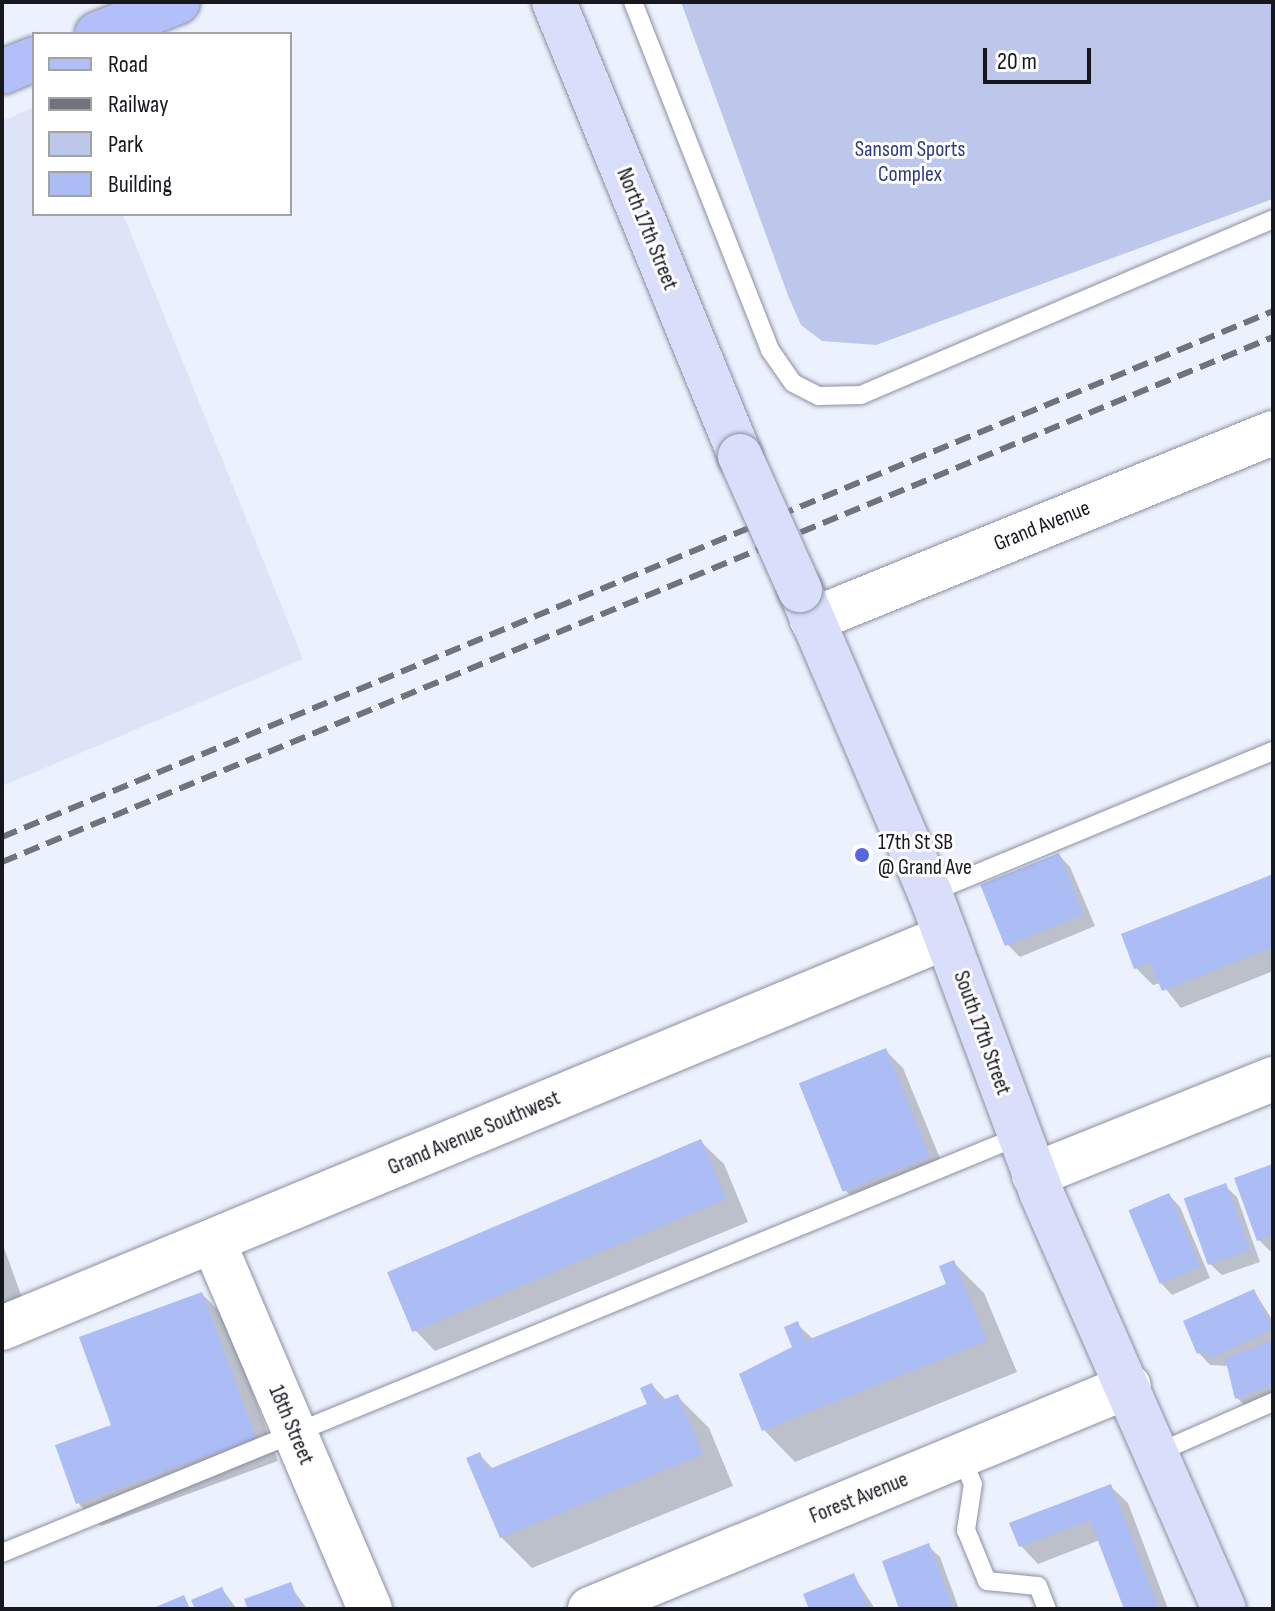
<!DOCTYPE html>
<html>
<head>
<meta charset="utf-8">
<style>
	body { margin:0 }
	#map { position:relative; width:1275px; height:1611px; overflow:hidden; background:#ecf1fe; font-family:"Sofia Sans Condensed",sans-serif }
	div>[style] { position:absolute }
	.built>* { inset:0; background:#dee4f7 }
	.green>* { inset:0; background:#bcc7eb }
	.shadow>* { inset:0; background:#0003 }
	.building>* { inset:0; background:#acbcf5; transform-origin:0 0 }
	.roads { filter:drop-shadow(0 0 2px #8b8f9f) drop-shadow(0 0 2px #8b8f9f) }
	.service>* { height:18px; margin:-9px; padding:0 9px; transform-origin:9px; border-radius:9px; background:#fff }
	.tertiary>* { height:44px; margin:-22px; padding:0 22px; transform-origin:22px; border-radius:22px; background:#fff }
	.secondary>* { height:44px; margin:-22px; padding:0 22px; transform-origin:22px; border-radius:22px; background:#d9dffb }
	.primary>* { height:44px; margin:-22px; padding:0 22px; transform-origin:22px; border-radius:22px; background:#b2bff8 }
	.rail>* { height:6px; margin-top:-3px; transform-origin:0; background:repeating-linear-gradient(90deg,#70737c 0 16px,transparent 0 24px) }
	.bridges { filter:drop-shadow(0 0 2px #8b8f9f) drop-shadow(0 0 2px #8b8f9f) }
	.secondary-bridge>* { height:44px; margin:-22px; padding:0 22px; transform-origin:22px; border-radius:22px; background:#d9dffb }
	.dots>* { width:22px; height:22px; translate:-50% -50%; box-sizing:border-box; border:4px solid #fefefe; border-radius:50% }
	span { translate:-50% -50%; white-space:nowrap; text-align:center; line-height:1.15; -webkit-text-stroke:6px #fefefe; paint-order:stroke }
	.park-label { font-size:22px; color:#2e3a7d }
	.street-label { font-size:22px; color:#16181e }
	.poi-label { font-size:22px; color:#16181e }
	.left { translate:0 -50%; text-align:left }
	.frame { position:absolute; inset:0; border:4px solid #16181e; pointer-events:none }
	.legend { position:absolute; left:32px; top:32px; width:260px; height:184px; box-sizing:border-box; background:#fefefe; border:2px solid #a1a2a4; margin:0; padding:10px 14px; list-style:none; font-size:24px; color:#16181e }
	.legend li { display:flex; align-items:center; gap:16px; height:40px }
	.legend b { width:40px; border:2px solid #a1a2a4 }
	.scale { position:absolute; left:983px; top:48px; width:108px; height:36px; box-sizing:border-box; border:4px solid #16181e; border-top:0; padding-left:10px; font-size:24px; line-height:28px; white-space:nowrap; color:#16181e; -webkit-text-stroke:6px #fefefe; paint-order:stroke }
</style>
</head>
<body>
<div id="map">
	<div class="built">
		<i style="clip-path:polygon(34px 107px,34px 214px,123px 214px,303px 659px,2px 786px,2px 121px)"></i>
	</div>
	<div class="green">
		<i style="clip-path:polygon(681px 2px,1273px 2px,1273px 199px,876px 345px,822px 341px,801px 325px,789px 298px)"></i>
	</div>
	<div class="shadow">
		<i style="clip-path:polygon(1059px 855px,1070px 867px,1095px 926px,1020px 957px,1008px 945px)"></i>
		<i style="clip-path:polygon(1273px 876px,1273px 971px,1181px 1008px,1161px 983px,1153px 985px,1136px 968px)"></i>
		<i style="clip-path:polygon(885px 1050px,903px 1068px,946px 1173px,862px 1207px,845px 1190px)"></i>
		<i style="clip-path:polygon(701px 1142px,724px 1164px,748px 1222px,435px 1351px,413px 1328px)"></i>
		<i style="clip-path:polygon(1273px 1166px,1273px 1250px,1270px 1251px,1259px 1240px)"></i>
		<i style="clip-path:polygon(1225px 1186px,1237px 1197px,1260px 1262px,1222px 1275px,1210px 1264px)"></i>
		<i style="clip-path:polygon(1169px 1195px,1180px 1207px,1210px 1278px,1172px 1295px,1161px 1283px)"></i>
		<i style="clip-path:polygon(2px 1242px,22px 1298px,2px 1305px)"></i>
		<i style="clip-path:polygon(953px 1262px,984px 1293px,1017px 1372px,795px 1462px,764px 1430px,742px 1375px,794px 1348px,797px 1324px,814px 1340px,949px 1285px)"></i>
		<i style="clip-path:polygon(1254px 1291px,1273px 1321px,1273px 1399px,1249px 1409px,1237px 1398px,1229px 1366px,1210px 1365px,1199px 1353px)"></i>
		<i style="clip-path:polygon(202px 1294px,225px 1317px,278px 1461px,101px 1526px,78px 1503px,114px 1426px)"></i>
		<i style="clip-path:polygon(652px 1385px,667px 1401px,677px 1396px,709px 1428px,733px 1486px,532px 1568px,501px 1537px,480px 1455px,494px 1470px,649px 1405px)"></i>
		<i style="clip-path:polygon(1110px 1486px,1128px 1503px,1168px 1609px,1126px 1609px,1100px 1540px,1038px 1564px,1021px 1546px)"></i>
		<i style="clip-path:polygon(928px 1546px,940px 1557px,959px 1609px,902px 1609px)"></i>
		<i style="clip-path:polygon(853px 1575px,875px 1609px,811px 1609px)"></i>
		<i style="clip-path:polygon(290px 1585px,307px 1609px,250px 1609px)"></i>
		<i style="clip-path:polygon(222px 1589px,237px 1609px,197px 1609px)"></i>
	</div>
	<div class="building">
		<i style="left:1059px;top:853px;width:66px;height:85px;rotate:68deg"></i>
		<i style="clip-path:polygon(1273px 874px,1273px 947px,1162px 991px,1150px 963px,1134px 969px,1121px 934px)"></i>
		<i style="left:886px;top:1048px;width:117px;height:94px;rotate:68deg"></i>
		<i style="left:701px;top:1139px;width:65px;height:341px;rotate:67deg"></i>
		<i style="clip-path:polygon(1273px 1164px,1273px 1235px,1257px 1241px,1234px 1178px)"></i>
		<i style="left:1226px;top:1183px;width:71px;height:45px;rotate:70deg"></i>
		<i style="left:1169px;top:1193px;width:80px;height:44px;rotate:67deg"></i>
		<i style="clip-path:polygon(954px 1260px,987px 1341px,762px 1431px,739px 1374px,792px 1347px,784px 1327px,798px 1321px,805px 1341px,946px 1284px,939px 1266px)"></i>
		<i style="clip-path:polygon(1254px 1289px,1272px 1329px,1209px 1359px,1205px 1351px,1197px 1354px,1183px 1321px)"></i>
		<i style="clip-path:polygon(202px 1292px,256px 1438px,76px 1504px,55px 1445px,111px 1425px,79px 1337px)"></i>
		<i style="clip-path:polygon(1273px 1340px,1273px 1385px,1235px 1399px,1225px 1358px)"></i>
		<i style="clip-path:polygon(652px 1383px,660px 1401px,678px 1394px,703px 1454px,500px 1538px,466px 1458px,480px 1452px,487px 1470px,647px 1404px,640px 1388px)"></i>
		<i style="clip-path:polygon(1111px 1484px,1159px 1609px,1124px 1609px,1090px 1520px,1019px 1547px,1009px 1523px)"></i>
		<i style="clip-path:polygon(929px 1543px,953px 1609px,899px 1609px,882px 1561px)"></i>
		<i style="clip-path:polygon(854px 1573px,869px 1609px,809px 1609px,803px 1594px)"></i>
		<i style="clip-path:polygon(291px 1582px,301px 1609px,248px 1609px,244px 1599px)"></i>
		<i style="clip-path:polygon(222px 1587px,232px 1609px,195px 1609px,191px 1600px)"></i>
		<i style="clip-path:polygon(184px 1595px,190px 1609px,151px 1609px)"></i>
	</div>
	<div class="roads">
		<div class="service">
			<i style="left:633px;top:2px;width:374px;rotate:68.5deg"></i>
			<i style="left:770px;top:350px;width:40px;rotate:55.1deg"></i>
			<i style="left:793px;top:383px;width:29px;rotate:27deg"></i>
			<i style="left:819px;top:396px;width:42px;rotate:-1.4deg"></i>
			<i style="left:861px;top:395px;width:448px;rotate:-23.1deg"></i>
			<i style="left:930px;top:893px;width:371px;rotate:-22.5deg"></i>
			<i style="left:1157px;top:1453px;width:127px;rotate:-23.7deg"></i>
			<i style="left:961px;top:1455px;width:31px;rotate:68deg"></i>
			<i style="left:973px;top:1484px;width:47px;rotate:98.7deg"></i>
			<i style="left:966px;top:1530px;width:55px;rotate:67.6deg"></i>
			<i style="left:987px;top:1581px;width:51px;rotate:5.6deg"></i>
			<i style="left:1038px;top:1586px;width:25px;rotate:69deg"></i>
			<i style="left:2px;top:1553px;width:1100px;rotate:-22.28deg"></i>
		</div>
		<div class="tertiary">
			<i style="left:812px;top:620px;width:497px;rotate:-22.1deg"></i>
			<i style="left:1034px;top:1175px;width:258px;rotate:-21.9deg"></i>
			<i style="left:213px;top:1241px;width:400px;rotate:66.9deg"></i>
			<i style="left:2px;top:1328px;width:1022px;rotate:-22.5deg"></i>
			<i style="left:590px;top:1609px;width:583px;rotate:-22.48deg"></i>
		</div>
		<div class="secondary">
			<i style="left:554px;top:2px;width:491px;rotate:67.7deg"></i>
			<i style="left:800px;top:590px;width:330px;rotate:66.8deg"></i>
			<i style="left:930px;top:893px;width:319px;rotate:69.6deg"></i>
			<i style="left:1041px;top:1192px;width:455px;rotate:66.3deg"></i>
		</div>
		<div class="primary">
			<i style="left:97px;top:34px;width:87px;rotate:-21.6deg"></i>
			<i style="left:2px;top:72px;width:35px;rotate:-22deg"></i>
		</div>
	</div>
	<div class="rail">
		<i style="left:2px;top:837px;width:1376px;rotate:-22.48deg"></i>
		<i style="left:2px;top:862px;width:1375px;rotate:-22.44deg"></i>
	</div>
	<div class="bridges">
		<div class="secondary-bridge">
			<i style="left:740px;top:456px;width:147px;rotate:65.9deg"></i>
		</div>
	</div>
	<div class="dots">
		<i style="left:862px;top:855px;background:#5568de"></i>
	</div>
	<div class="park-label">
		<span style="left:910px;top:162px">Sansom Sports<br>Complex</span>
	</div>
	<div class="street-label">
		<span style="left:647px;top:229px;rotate:68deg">North 17th Street</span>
		<span style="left:1042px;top:526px;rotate:-22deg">Grand Avenue</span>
		<span style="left:982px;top:1033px;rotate:70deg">South 17th Street</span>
		<span style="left:474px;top:1133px;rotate:-23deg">Grand Avenue Southwest</span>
		<span style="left:291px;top:1425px;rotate:67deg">18th Street</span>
		<span style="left:859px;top:1498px;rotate:-22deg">Forest Avenue</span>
	</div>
	<div class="poi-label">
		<span class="left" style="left:878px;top:855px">17th St SB<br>@ Grand Ave</span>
	</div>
	<div class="frame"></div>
	<ul class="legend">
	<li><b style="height:10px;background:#b2bff8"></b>Road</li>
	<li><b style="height:10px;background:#70737c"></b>Railway</li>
	<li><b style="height:22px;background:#bcc7eb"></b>Park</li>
	<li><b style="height:22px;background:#acbcf5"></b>Building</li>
	</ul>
	<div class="scale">20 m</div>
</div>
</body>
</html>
